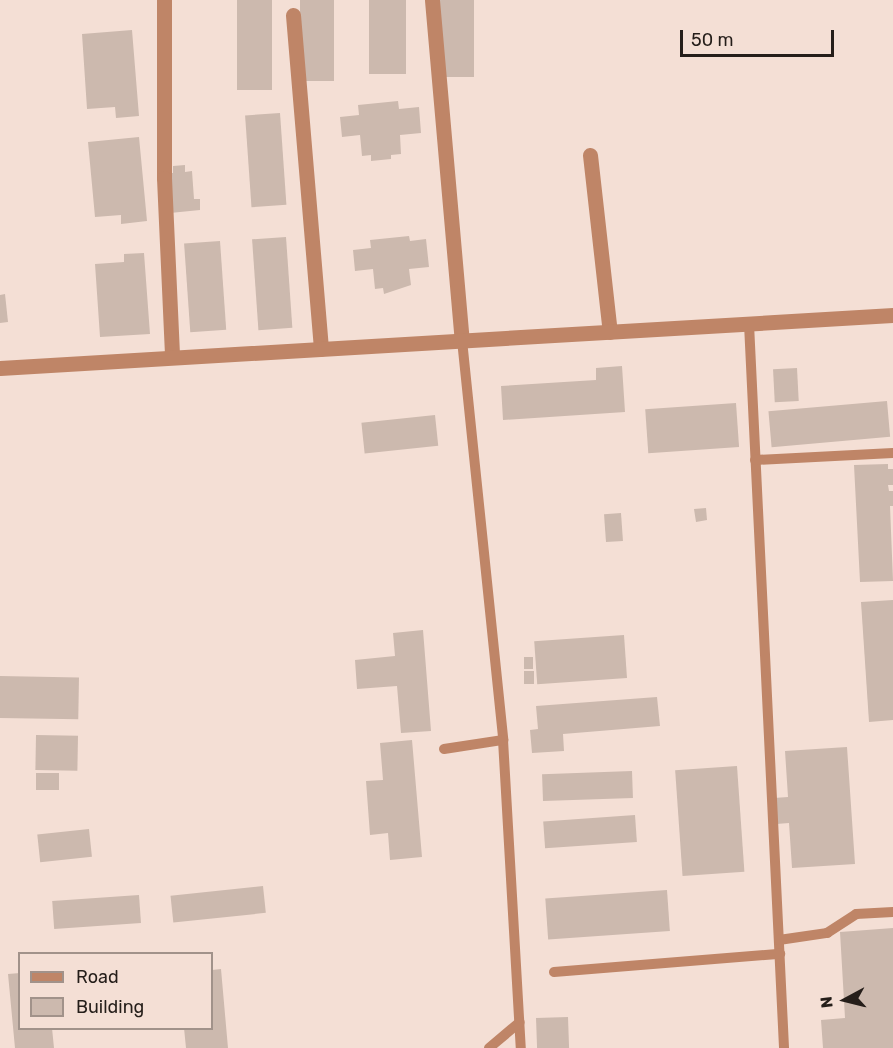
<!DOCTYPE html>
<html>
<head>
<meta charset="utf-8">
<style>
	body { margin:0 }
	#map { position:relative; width:893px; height:1048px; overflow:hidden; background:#f4dfd5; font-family:Rubik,sans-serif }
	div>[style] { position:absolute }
	.building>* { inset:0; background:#ccb9ae; transform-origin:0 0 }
	.lane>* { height:10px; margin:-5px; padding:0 5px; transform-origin:5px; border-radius:5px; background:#bf8567 }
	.street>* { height:15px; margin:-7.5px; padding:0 7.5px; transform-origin:7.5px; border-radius:7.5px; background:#bf8567 }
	span { translate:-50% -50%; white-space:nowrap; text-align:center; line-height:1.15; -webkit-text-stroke:4.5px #f4dfd5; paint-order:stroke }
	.legend { position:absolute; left:18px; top:952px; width:195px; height:78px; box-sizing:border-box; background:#f4dfd5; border:2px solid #a1928a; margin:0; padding:8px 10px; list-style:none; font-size:18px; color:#251e1a }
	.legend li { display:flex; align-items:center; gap:12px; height:30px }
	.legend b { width:30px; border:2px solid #a1928a }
	.north { position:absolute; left:815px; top:970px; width:60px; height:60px; -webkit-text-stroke:4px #f4dfd5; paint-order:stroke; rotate:263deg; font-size:16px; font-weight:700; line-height:24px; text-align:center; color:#251e1a }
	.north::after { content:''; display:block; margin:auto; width:21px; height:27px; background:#251e1a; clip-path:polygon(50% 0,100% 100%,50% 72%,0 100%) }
	.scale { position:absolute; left:680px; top:30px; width:154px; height:27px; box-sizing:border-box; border:3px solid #251e1a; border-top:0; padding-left:8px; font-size:18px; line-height:21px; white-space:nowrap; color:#251e1a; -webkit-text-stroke:4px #f4dfd5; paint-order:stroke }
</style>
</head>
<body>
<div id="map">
	<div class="building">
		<i style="left:237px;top:0;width:35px;height:90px"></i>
		<i style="left:300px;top:0;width:34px;height:81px"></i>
		<i style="left:369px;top:0;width:37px;height:74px"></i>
		<i style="left:438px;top:0;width:36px;height:77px"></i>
		<i style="clip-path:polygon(132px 30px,139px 116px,116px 118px,115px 107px,87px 109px,82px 34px)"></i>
		<i style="clip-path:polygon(398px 101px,399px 109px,419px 107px,421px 133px,400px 135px,401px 154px,391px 155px,391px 159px,371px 161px,371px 155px,362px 156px,360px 135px,342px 137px,340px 117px,359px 115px,358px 105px)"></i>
		<i style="left:280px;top:113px;width:92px;height:35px;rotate:86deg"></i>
		<i style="clip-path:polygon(139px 137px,147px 221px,121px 224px,121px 215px,95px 217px,88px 142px)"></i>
		<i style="clip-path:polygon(185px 165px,185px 172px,192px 171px,194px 199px,200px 199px,200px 210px,170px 213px,167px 173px,173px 173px,173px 166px)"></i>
		<i style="clip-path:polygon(409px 236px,410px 241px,426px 239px,429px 267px,409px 269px,411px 285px,384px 294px,383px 288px,375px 289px,373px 269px,355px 271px,353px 250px,371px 248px,370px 240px)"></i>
		<i style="left:286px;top:237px;width:91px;height:34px;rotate:86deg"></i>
		<i style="left:220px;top:241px;width:89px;height:36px;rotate:86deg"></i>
		<i style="clip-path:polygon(144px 253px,150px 334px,100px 337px,95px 264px,124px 262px,124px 254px)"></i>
		<i style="clip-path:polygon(5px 294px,8px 322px,0 323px,0 295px)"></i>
		<i style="clip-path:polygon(622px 366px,625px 412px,503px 420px,501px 386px,596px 380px,596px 368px)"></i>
		<i style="left:797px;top:368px;width:33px;height:24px;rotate:87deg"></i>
		<i style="left:887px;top:401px;width:36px;height:119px;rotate:85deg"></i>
		<i style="left:736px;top:403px;width:44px;height:91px;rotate:86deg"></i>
		<i style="left:435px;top:415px;width:31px;height:74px;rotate:84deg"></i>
		<i style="clip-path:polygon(888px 464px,888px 469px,893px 469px,893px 485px,888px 485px,889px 491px,893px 491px,893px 506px,890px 506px,893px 581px,860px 582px,854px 465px)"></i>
		<i style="clip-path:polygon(706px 508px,707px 520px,696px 522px,694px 509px)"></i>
		<i style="left:621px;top:513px;width:28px;height:17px;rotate:86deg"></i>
		<i style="clip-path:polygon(893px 600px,893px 720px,869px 722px,861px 602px)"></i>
		<i style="clip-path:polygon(423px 630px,431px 731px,401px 733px,397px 686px,357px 689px,355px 660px,395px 656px,393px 633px)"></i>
		<i style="left:624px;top:635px;width:43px;height:90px;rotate:86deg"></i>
		<i style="left:524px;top:657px;width:9px;height:12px"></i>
		<i style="left:524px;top:671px;width:10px;height:13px"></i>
		<i style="left:0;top:676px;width:79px;height:42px;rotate:1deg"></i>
		<i style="clip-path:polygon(657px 697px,660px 726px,563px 734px,564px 751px,532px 753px,530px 730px,538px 729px,536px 706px)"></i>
		<i style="left:36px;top:735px;width:42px;height:35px;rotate:1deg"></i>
		<i style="clip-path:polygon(412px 740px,422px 857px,390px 860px,388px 833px,370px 835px,366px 781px,383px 780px,380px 743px)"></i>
		<i style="clip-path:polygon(847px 747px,855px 864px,792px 868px,789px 823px,776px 824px,774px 798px,788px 797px,785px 751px)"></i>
		<i style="left:737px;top:766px;width:106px;height:62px;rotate:86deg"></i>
		<i style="left:632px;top:771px;width:27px;height:90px;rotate:88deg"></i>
		<i style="left:36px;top:773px;width:23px;height:17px"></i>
		<i style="left:635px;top:815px;width:27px;height:92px;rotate:86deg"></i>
		<i style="left:89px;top:829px;width:28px;height:52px;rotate:84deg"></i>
		<i style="left:263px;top:886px;width:27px;height:93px;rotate:84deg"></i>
		<i style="left:667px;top:890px;width:41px;height:122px;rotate:86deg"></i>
		<i style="left:139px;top:895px;width:28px;height:87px;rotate:86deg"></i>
		<i style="clip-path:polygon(893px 928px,893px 1048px,823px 1048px,821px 1020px,845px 1018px,840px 932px)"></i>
		<i style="clip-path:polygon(221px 969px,228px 1048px,186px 1048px,184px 1028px,212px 1028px,212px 970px)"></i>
		<i style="clip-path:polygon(20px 973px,20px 1028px,52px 1028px,54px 1048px,15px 1048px,8px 974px)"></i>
		<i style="left:568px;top:1017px;width:31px;height:32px;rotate:88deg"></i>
	</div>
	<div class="lane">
		<i style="left:749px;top:324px;width:725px;rotate:87.23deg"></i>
		<i style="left:462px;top:340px;width:402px;rotate:84.1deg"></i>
		<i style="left:503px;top:740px;width:309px;rotate:86.7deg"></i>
		<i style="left:755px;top:460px;width:138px;rotate:-2.9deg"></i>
		<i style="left:444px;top:749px;width:60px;rotate:-8.7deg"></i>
		<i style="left:779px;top:940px;width:49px;rotate:-8.3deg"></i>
		<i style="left:827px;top:933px;width:35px;rotate:-33deg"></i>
		<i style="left:856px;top:914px;width:37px;rotate:-3deg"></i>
		<i style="left:554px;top:972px;width:227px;rotate:-4.6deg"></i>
		<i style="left:489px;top:1048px;width:40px;rotate:-40deg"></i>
	</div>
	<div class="street">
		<i style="left:164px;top:0;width:178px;rotate:90deg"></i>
		<i style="left:164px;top:178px;width:179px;rotate:87.4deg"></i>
		<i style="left:432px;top:0;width:341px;rotate:85deg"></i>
		<i style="left:293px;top:15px;width:335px;rotate:85.2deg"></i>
		<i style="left:590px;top:155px;width:178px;rotate:83.6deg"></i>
		<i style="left:0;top:368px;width:895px;rotate:-3.4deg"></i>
	</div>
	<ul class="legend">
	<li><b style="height:8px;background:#bf8567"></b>Road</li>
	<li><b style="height:16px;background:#ccb9ae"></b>Building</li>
	</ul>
	<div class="north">N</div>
	<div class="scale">50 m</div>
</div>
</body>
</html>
